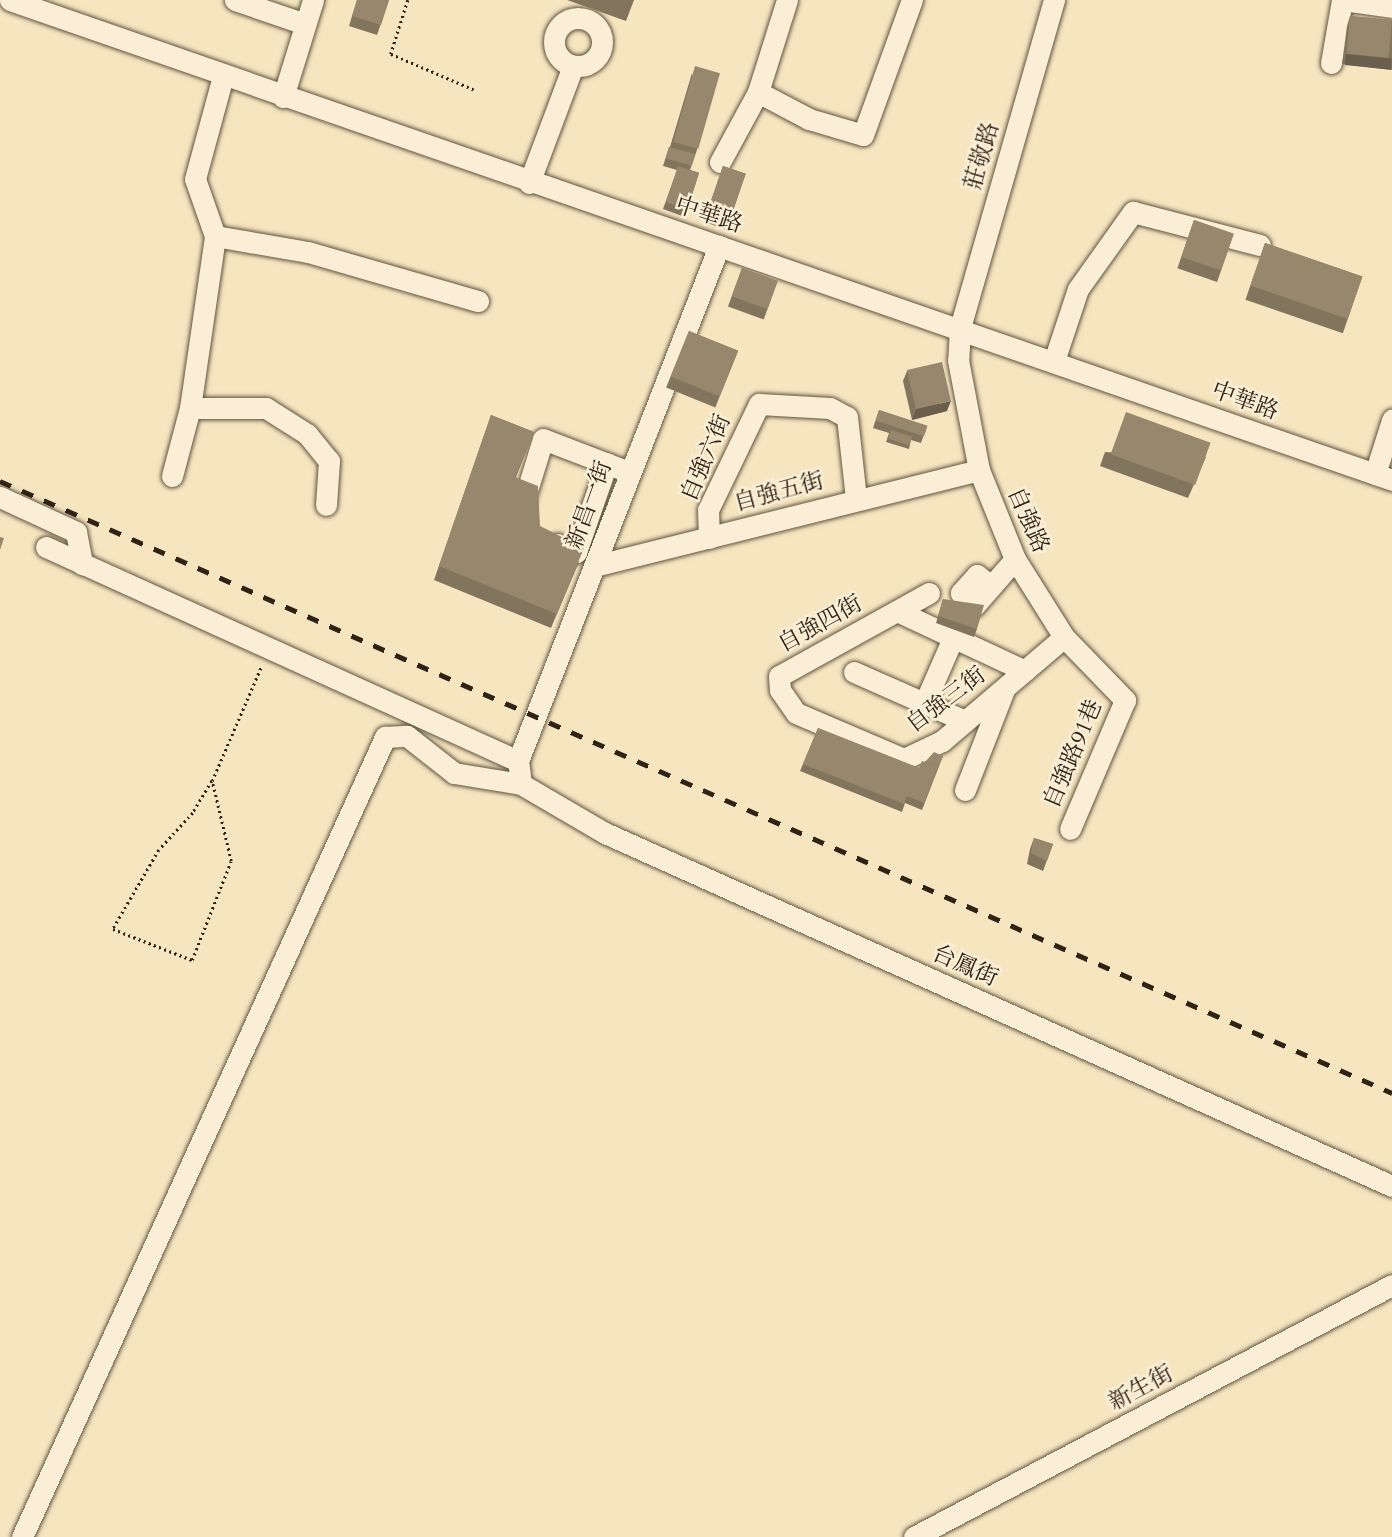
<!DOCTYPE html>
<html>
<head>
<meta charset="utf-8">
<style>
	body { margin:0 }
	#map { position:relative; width:1392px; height:1537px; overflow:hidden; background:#f7e5c0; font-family:Cardo,"Noto Serif TC",serif }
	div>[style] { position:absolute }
	.path>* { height:2.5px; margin-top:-1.25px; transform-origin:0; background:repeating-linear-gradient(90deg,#2e2314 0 2px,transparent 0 5.5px) }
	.roads { filter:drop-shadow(0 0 2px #60543f) drop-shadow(0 0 2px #60543f) }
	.minor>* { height:21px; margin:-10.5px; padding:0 10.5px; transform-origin:10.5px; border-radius:10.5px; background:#faeed6 }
	.minor>.ring { margin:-10.5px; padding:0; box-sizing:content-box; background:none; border:21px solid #faeed6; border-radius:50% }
	.rail>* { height:4.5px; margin-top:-2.25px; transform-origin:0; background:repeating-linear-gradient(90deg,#2e2314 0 12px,transparent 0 24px) }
	.wall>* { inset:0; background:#82755e; transform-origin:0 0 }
	.shaded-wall>* { inset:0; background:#6a5f4c; transform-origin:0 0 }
	.building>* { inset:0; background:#97886d; transform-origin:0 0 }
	span { translate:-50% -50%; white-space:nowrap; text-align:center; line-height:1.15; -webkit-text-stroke:5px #faeed6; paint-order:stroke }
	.street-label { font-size:23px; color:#2e2314 }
</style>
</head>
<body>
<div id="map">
	<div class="path">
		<i style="left:408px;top:0;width:57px;rotate:107.5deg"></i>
		<i style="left:391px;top:54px;width:91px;rotate:23.2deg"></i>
		<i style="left:212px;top:781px;width:37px;rotate:121deg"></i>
		<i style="left:193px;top:813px;width:50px;rotate:132.6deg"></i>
		<i style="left:159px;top:850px;width:91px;rotate:120.2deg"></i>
		<i style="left:113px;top:929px;width:85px;rotate:21.4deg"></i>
		<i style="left:192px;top:960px;width:106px;rotate:-68.5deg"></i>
		<i style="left:231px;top:861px;width:82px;rotate:-103.4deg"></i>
		<i style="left:212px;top:781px;width:126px;rotate:-66.7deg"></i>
	</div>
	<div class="roads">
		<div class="minor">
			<i style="left:10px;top:0;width:1463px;rotate:19.15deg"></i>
			<i style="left:235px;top:0;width:74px;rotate:18.9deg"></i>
			<i style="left:1054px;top:0;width:340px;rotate:106deg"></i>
			<i style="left:960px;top:327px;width:33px;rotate:93deg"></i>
			<i style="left:958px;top:360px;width:112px;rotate:79.2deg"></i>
			<i style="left:979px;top:470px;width:96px;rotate:68deg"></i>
			<i style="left:1015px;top:559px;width:92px;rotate:57.9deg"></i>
			<i style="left:1064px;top:637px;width:88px;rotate:45.9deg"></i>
			<i style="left:1125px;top:700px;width:140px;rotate:113.1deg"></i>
			<i style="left:1343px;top:0;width:49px;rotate:8.1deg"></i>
			<i class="ring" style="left:554px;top:18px;width:27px;height:27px"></i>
			<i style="left:1331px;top:63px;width:64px;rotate:-80.1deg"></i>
			<i style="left:758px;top:92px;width:58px;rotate:27.9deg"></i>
			<i style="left:809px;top:119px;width:56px;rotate:16.5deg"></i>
			<i style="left:863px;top:135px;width:144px;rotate:-70.1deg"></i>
			<i style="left:283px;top:97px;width:102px;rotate:-72.8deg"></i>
			<i style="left:720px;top:162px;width:80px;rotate:-61.5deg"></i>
			<i style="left:758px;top:92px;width:96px;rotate:-72.5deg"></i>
			<i style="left:529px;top:183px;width:125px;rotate:-69.4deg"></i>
			<i style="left:215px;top:236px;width:94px;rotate:9.8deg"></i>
			<i style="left:308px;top:252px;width:177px;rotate:16.1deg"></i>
			<i style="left:1054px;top:361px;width:76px;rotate:-71.6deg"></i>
			<i style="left:1078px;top:289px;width:95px;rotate:-54.5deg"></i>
			<i style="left:1133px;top:212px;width:131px;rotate:14.6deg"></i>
			<i style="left:190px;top:408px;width:76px"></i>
			<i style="left:266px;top:408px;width:49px;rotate:32.4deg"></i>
			<i style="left:307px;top:434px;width:35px;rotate:51deg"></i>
			<i style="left:329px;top:461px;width:44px;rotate:93.9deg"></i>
			<i style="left:1375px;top:474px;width:57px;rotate:-72.5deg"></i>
			<i style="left:172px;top:476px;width:70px;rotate:-75.2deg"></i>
			<i style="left:190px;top:408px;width:174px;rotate:-81.7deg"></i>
			<i style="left:215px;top:236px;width:60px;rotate:-109.3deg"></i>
			<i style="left:195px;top:179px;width:107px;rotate:-74.8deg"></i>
			<i style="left:0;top:497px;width:84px;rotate:24.7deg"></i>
			<i style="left:76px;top:532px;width:33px;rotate:79deg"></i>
			<i style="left:521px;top:510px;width:74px;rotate:-72.8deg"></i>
			<i style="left:543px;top:439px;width:92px;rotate:21deg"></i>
			<i style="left:709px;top:538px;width:28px;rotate:-92deg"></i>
			<i style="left:708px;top:510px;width:118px;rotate:-64.3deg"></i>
			<i style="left:759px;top:404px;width:71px;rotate:3.2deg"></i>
			<i style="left:830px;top:408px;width:19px;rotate:28deg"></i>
			<i style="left:847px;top:417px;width:81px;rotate:83.7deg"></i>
			<i style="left:557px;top:544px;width:21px;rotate:23deg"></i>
			<i style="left:576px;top:552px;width:94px;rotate:-70.8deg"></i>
			<i style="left:46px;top:547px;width:518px;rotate:24.39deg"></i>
			<i style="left:594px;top:566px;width:397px;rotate:-14deg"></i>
			<i style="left:991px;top:586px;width:18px;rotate:-142deg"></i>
			<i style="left:977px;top:575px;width:24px;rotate:132deg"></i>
			<i style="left:961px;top:593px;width:18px;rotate:45deg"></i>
			<i style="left:974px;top:606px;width:62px;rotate:-48.9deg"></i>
			<i style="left:929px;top:593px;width:171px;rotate:151deg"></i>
			<i style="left:779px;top:676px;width:14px;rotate:86deg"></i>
			<i style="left:780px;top:690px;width:28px;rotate:55deg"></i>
			<i style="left:796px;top:713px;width:117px;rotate:23.1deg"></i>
			<i style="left:904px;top:759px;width:42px;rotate:-25.3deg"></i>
			<i style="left:942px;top:741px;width:160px;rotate:-40.4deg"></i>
			<i style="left:897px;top:611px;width:141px;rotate:25.1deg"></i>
			<i style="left:854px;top:672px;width:121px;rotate:23.8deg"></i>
			<i style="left:925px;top:702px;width:70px;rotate:-66.4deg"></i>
			<i style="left:521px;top:784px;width:23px;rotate:-97deg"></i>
			<i style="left:518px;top:761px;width:553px;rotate:-68.68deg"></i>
			<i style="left:965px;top:790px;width:107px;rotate:-68.7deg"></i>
			<i style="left:22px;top:1537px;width:879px;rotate:-65.59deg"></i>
			<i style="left:385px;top:737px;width:22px;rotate:-3deg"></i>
			<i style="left:407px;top:736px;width:60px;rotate:38.2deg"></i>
			<i style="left:454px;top:773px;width:68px;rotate:9.3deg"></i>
			<i style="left:521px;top:784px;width:97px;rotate:30.3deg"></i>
			<i style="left:605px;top:833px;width:863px;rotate:24.16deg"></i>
			<i style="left:914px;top:1537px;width:540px;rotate:-27.8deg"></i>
		</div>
	</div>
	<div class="rail">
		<i style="left:0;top:481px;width:1521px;rotate:23.73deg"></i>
	</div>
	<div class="wall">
		<i style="clip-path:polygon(357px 0,389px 0,377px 35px,349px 26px)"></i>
		<i style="clip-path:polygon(567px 0,634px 0,626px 21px)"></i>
		<i style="clip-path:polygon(1350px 16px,1392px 20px,1392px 70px,1342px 64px,1347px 26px)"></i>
		<i style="clip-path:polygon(692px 73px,697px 150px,690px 170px,699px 173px,685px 217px,663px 209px,677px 170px,663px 166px,669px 147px,670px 147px)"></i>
		<i style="left:723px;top:166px;width:24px;height:59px;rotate:19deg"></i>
		<i style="left:1194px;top:220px;width:42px;height:51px;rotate:19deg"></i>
		<i style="left:1265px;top:243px;width:103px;height:60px;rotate:19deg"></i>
		<i style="left:742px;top:268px;width:38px;height:41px;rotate:20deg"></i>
		<i style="left:689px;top:331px;width:53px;height:61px;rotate:22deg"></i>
		<i style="clip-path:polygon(907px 371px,947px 411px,912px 420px,903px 381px)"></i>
		<i style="clip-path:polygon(879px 410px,927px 426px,921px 443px,911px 440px,909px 449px,886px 442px,889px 433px,873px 428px)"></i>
		<i style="clip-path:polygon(491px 415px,534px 432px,516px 477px,540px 526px,579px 562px,551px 628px,434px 580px)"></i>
		<i style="clip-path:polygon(1105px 452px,1206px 457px,1188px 498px,1100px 466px)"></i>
		<i style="clip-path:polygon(943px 599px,977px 629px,974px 637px,936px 623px)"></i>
		<i style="clip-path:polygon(818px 728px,919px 768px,925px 762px,943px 756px,922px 810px,905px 803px,902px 812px,800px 771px)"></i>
		<i style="clip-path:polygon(1034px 838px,1053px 844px,1043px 871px,1027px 864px,1030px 849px)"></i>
	</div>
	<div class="shaded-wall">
		<i style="left:1346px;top:54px;width:46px;height:11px;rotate:6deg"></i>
		<i style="clip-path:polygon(951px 401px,947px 411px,912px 420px,916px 409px)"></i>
	</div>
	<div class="building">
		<i style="clip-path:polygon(357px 0,389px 0,381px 25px,352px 16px)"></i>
		<i style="left:1350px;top:16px;width:42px;height:38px;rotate:5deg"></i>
		<i style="left:695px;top:66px;width:26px;height:79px;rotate:16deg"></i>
		<i style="left:669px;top:147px;width:27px;height:12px;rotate:15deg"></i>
		<i style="left:678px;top:166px;width:22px;height:38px;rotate:18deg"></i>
		<i style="left:723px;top:166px;width:24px;height:49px;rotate:19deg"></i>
		<i style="left:1194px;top:220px;width:42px;height:39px;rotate:19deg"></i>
		<i style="left:1265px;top:243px;width:103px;height:45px;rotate:19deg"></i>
		<i style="left:742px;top:268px;width:38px;height:30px;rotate:20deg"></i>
		<i style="left:689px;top:331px;width:53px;height:49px;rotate:22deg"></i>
		<i style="left:942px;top:362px;width:40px;height:36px;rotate:77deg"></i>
		<i style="left:879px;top:410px;width:51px;height:11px;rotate:18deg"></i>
		<i style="left:1126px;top:412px;width:90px;height:45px;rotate:20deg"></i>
		<i style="clip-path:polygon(491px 415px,534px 432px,515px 477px,538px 486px,540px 526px,584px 548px,557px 614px,439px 566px)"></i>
		<i style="left:891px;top:430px;width:22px;height:9px;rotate:18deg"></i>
		<i style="clip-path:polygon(0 537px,4px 538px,0 550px)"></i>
		<i style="clip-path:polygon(943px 599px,984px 605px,977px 629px,938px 616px)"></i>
		<i style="clip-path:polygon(818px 728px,919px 768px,922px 761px,938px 767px,924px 803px,907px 796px,904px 804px,803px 764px)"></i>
		<i style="clip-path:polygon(934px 752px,943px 756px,937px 771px,938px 767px,925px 762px)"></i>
		<i style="clip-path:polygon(1034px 838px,1053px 844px,1047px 861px,1031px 853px)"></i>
	</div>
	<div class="street-label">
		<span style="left:982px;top:156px;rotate:-74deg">莊敬路</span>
		<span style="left:709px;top:215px;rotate:18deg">中華路</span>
		<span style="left:1245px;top:401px;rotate:20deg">中華路</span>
		<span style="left:706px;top:458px;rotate:-67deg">自強六街</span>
		<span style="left:779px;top:492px;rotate:-15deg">自強五街</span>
		<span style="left:589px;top:505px;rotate:-70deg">新昌一街</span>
		<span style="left:1028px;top:520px;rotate:66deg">自強路</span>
		<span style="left:820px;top:624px;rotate:-29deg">自強四街</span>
		<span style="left:946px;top:700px;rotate:-37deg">自強三街</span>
		<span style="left:1073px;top:754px;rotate:-67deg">自強路91巷</span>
		<span style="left:965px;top:966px;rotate:24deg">台鳳街</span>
		<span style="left:1141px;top:1388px;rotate:-28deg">新生街</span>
	</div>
</div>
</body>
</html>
